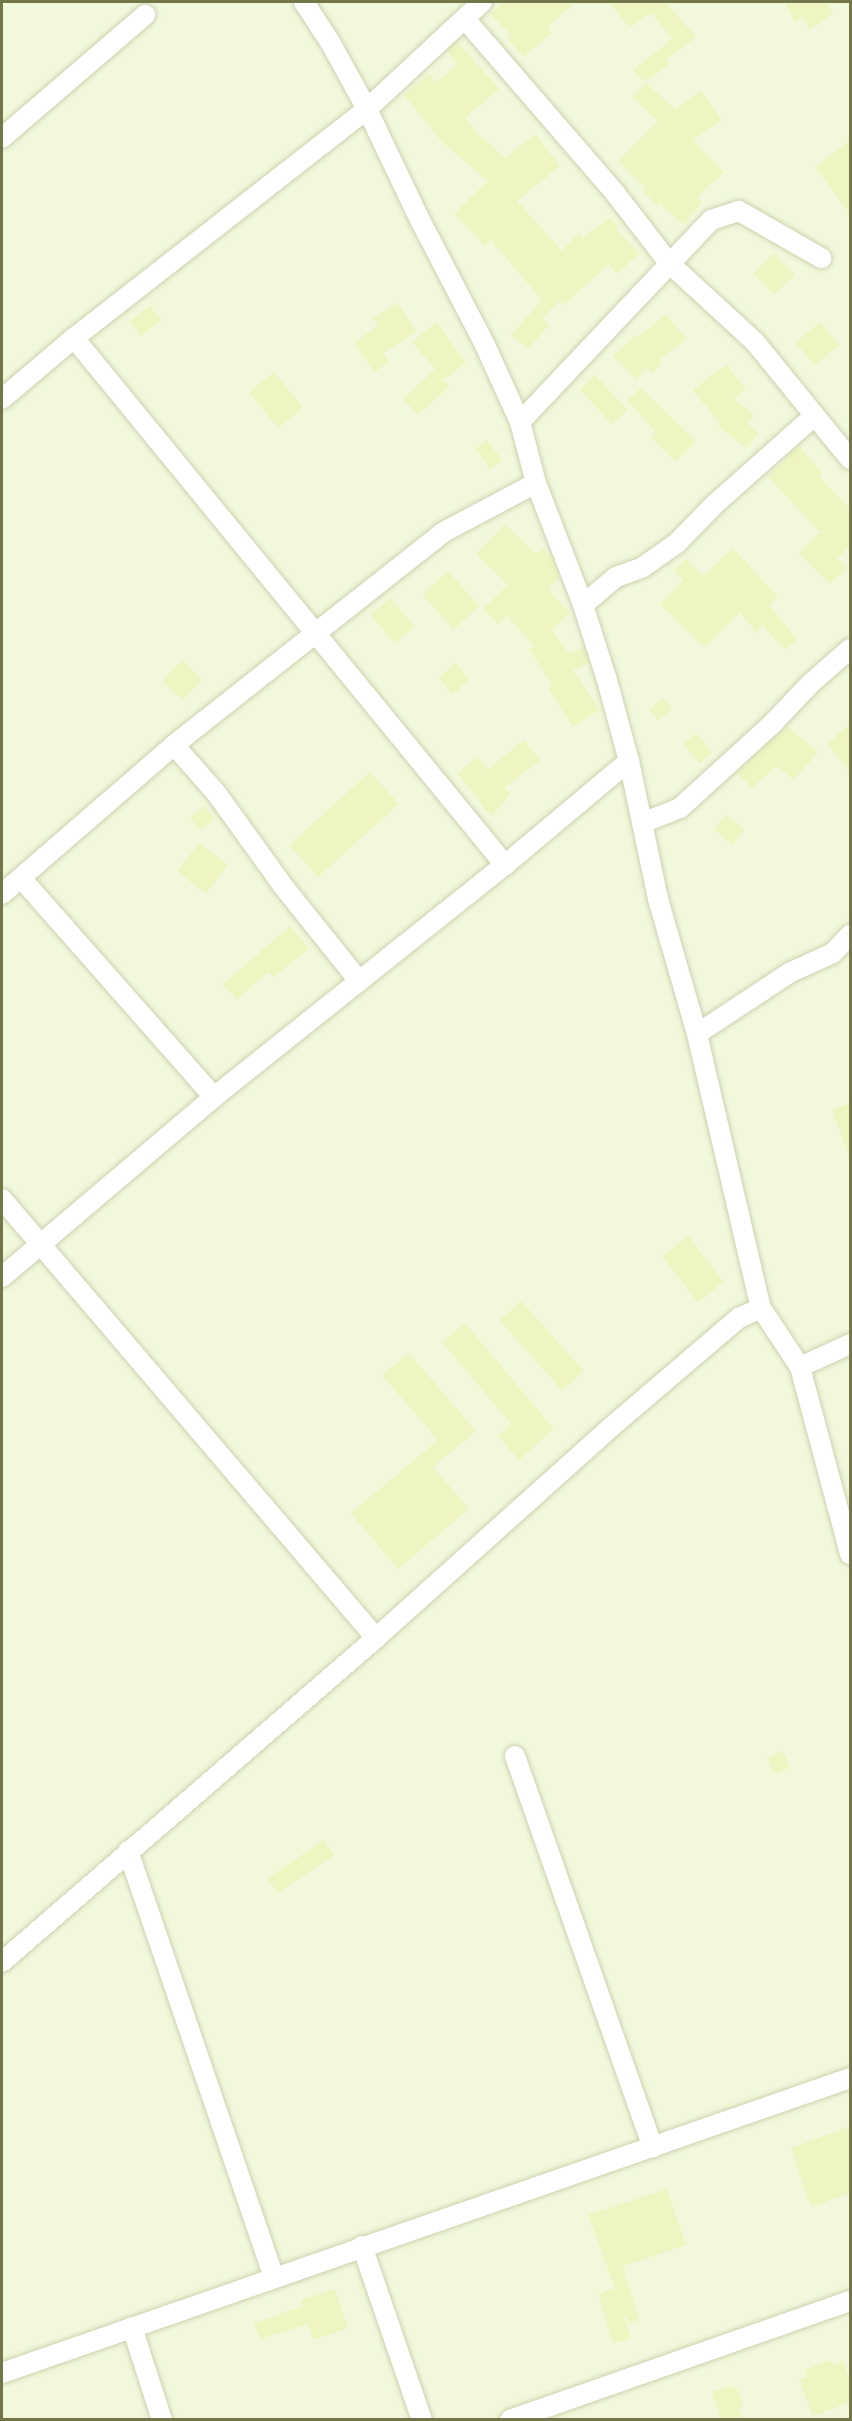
<!DOCTYPE html>
<html>
<head>
<meta charset="utf-8">
<style>
	body { margin:0 }
	#map { position:relative; width:852px; height:2421px; overflow:hidden; background:#f7feeb; font-family:"Exo 2",sans-serif }
	div>[style] { position:absolute }
	.residential>* { inset:0; background:#f1f8dc; transform-origin:0 0 }
	.building>* { inset:0; background:#eef5c1; transform-origin:0 0 }
	.roads { filter:drop-shadow(0 0 2px #ccd2af) drop-shadow(0 0 2px #ccd2af) }
	.street>* { height:20px; margin:-10px; padding:0 10px; transform-origin:10px; border-radius:10px; background:#fff }
	span { translate:-50% -50%; white-space:nowrap; text-align:center; line-height:1.15; -webkit-text-stroke:4.5px #fbfff3; paint-order:stroke }
	.frame { position:absolute; inset:0; border:3px solid #737648; pointer-events:none }
</style>
</head>
<body>
<div id="map">
	<div class="residential">
		<i style="left:2px;top:2px;width:848px;height:2417px"></i>
	</div>
	<div class="building">
		<i style="clip-path:polygon(504px 2px,576px 2px,547px 27px,552px 33px,523px 57px,507px 38px,511px 35px,490px 14px)"></i>
		<i style="clip-path:polygon(609px 2px,666px 2px,696px 37px,666px 60px,669px 64px,647px 81px,644px 78px,641px 80px,633px 70px,672px 39px,652px 13px,629px 27px)"></i>
		<i style="clip-path:polygon(784px 2px,827px 2px,833px 15px,809px 29px,802px 17px,795px 22px)"></i>
		<i style="clip-path:polygon(457px 41px,499px 89px,465px 118px,476px 132px,505px 158px,535px 134px,560px 166px,517px 201px,562px 251px,579px 233px,583px 238px,610px 217px,619px 228px,617px 230px,639px 253px,617px 274px,609px 264px,564px 305px,560px 301px,542px 318px,549px 325px,528px 349px,511px 335px,542px 300px,491px 240px,485px 246px,454px 214px,488px 181px,442px 142px,404px 95px,429px 74px,436px 82px,457px 65px,447px 51px)"></i>
		<i style="clip-path:polygon(646px 83px,675px 109px,701px 91px,722px 120px,693px 140px,724px 172px,697px 197px,702px 203px,683px 225px,659px 203px,657px 206px,643px 191px,646px 189px,618px 161px,658px 121px,632px 97px)"></i>
		<i style="clip-path:polygon(850px 140px,850px 214px,815px 167px)"></i>
		<i style="left:774px;top:253px;width:30px;height:29px;rotate:46deg"></i>
		<i style="clip-path:polygon(398px 303px,416px 332px,383px 353px,389px 362px,374px 372px,354px 343px,378px 326px,373px 318px)"></i>
		<i style="left:150px;top:306px;width:18px;height:26px;rotate:52deg"></i>
		<i style="clip-path:polygon(666px 314px,686px 339px,659px 360px,662px 363px,652px 373px,646px 368px,636px 379px,613px 356px,635px 335px,638px 337px)"></i>
		<i style="clip-path:polygon(437px 322px,466px 363px,443px 380px,449px 387px,418px 415px,403px 399px,435px 369px,412px 342px)"></i>
		<i style="left:820px;top:322px;width:30px;height:32px;rotate:50deg"></i>
		<i style="clip-path:polygon(726px 364px,746px 389px,734px 399px,754px 415px,747px 423px,759px 433px,746px 448px,718px 426px,720px 424px,693px 390px)"></i>
		<i style="left:274px;top:372px;width:46px;height:32px;rotate:51deg"></i>
		<i style="left:595px;top:375px;width:48px;height:21px;rotate:47deg"></i>
		<i style="clip-path:polygon(641px 388px,696px 441px,676px 461px,651px 437px,656px 432px,627px 400px)"></i>
		<i style="left:487px;top:440px;width:25px;height:15px;rotate:53deg"></i>
		<i style="clip-path:polygon(798px 446px,823px 473px,819px 476px,850px 509px,850px 546px,837px 558px,847px 568px,830px 584px,799px 553px,820px 532px,768px 477px)"></i>
		<i style="clip-path:polygon(505px 524px,536px 554px,542px 548px,552px 558px,559px 577px,548px 589px,570px 613px,552px 630px,569px 654px,584px 648px,589px 663px,573px 670px,599px 710px,573px 727px,548px 689px,553px 686px,529px 649px,534px 646px,507px 616px,498px 624px,483px 609px,508px 585px,476px 554px)"></i>
		<i style="clip-path:polygon(733px 548px,778px 597px,769px 605px,797px 640px,785px 650px,762px 625px,757px 633px,740px 612px,705px 648px,660px 604px,683px 580px,674px 571px,686px 559px,703px 576px)"></i>
		<i style="left:448px;top:571px;width:47px;height:35px;rotate:48deg"></i>
		<i style="left:390px;top:598px;width:37px;height:26px;rotate:49deg"></i>
		<i style="left:182px;top:660px;width:28px;height:29px;rotate:44deg"></i>
		<i style="left:456px;top:663px;width:22px;height:23px;rotate:51deg"></i>
		<i style="left:663px;top:698px;width:14px;height:18px;rotate:51deg"></i>
		<i style="clip-path:polygon(850px 724px,850px 772px,827px 744px)"></i>
		<i style="clip-path:polygon(787px 726px,818px 752px,794px 780px,777px 766px,752px 788px,736px 773px)"></i>
		<i style="left:696px;top:733px;width:26px;height:17px;rotate:50deg"></i>
		<i style="clip-path:polygon(524px 740px,540px 760px,504px 788px,510px 794px,492px 816px,482px 807px,483px 806px,457px 773px,478px 757px,487px 770px)"></i>
		<i style="left:370px;top:772px;width:43px;height:109px;rotate:48deg"></i>
		<i style="left:205px;top:806px;width:16px;height:19px;rotate:52deg"></i>
		<i style="left:727px;top:815px;width:23px;height:19px;rotate:41deg"></i>
		<i style="left:199px;top:843px;width:36px;height:36px;rotate:37deg"></i>
		<i style="clip-path:polygon(290px 926px,309px 949px,273px 977px,268px 972px,237px 1000px,223px 984px)"></i>
		<i style="clip-path:polygon(850px 1103px,850px 1156px,849px 1156px,832px 1110px)"></i>
		<i style="left:688px;top:1236px;width:58px;height:33px;rotate:52deg"></i>
		<i style="left:521px;top:1301px;width:94px;height:29px;rotate:48deg"></i>
		<i style="clip-path:polygon(465px 1323px,554px 1429px,519px 1460px,498px 1436px,511px 1424px,442px 1342px)"></i>
		<i style="clip-path:polygon(409px 1353px,476px 1431px,433px 1467px,469px 1509px,398px 1569px,351px 1513px,438px 1440px,382px 1375px)"></i>
		<i style="left:783px;top:1751px;width:18px;height:17px;rotate:68deg"></i>
		<i style="left:324px;top:1840px;width:18px;height:68px;rotate:56deg"></i>
		<i style="clip-path:polygon(850px 2126px,850px 2193px,811px 2207px,791px 2148px)"></i>
		<i style="clip-path:polygon(667px 2189px,686px 2245px,623px 2266px,639px 2320px,628px 2323px,626px 2316px,624px 2317px,631px 2338px,613px 2343px,598px 2294px,615px 2288px,588px 2215px)"></i>
		<i style="clip-path:polygon(335px 2289px,348px 2328px,313px 2340px,308px 2324px,260px 2339px,254px 2323px,303px 2306px,301px 2300px)"></i>
		<i style="clip-path:polygon(831px 2360px,833px 2365px,843px 2361px,850px 2380px,850px 2402px,813px 2416px,799px 2380px,807px 2377px,804px 2370px)"></i>
		<i style="clip-path:polygon(730px 2386px,737px 2389px,743px 2406px,739px 2408px,743px 2420px,721px 2420px,712px 2392px)"></i>
	</div>
	<div class="roads">
		<div class="street">
			<i style="left:304px;top:2px;width:48px;rotate:57deg"></i>
			<i style="left:330px;top:42px;width:77px;rotate:61.1deg"></i>
			<i style="left:367px;top:109px;width:123px;rotate:64.5deg"></i>
			<i style="left:420px;top:220px;width:141px;rotate:62.5deg"></i>
			<i style="left:485px;top:345px;width:85px;rotate:65.6deg"></i>
			<i style="left:520px;top:422px;width:63px;rotate:75.3deg"></i>
			<i style="left:536px;top:483px;width:131px;rotate:68.9deg"></i>
			<i style="left:583px;top:605px;width:79px;rotate:72.3deg"></i>
			<i style="left:607px;top:680px;width:84px;rotate:74.8deg"></i>
			<i style="left:629px;top:761px;width:141px;rotate:78.1deg"></i>
			<i style="left:658px;top:899px;width:141px;rotate:73.9deg"></i>
			<i style="left:697px;top:1034px;width:281px;rotate:76.9deg"></i>
			<i style="left:761px;top:1308px;width:71px;rotate:56.5deg"></i>
			<i style="left:800px;top:1367px;width:194px;rotate:75deg"></i>
			<i style="left:465px;top:19px;width:230px;rotate:49.2deg"></i>
			<i style="left:615px;top:193px;width:88px;rotate:52.4deg"></i>
			<i style="left:669px;top:263px;width:117px;rotate:42.6deg"></i>
			<i style="left:755px;top:342px;width:151px;rotate:50.9deg"></i>
			<i style="left:2px;top:138px;width:189px;rotate:-40.7deg"></i>
			<i style="left:74px;top:338px;width:681px;rotate:50.72deg"></i>
			<i style="left:2px;top:399px;width:94px;rotate:-40.3deg"></i>
			<i style="left:74px;top:338px;width:372px;rotate:-38deg"></i>
			<i style="left:367px;top:109px;width:157px;rotate:-42.9deg"></i>
			<i style="left:520px;top:422px;width:278px;rotate:-46.6deg"></i>
			<i style="left:711px;top:220px;width:29px;rotate:-18deg"></i>
			<i style="left:739px;top:211px;width:95px;rotate:29.8deg"></i>
			<i style="left:583px;top:605px;width:43px;rotate:-40.3deg"></i>
			<i style="left:616px;top:577px;width:29px;rotate:-20deg"></i>
			<i style="left:643px;top:567px;width:42px;rotate:-35.2deg"></i>
			<i style="left:677px;top:543px;width:54px;rotate:-45.7deg"></i>
			<i style="left:715px;top:504px;width:132px;rotate:-41.6deg"></i>
			<i style="left:174px;top:745px;width:65px;rotate:48.7deg"></i>
			<i style="left:217px;top:794px;width:113px;rotate:54.3deg"></i>
			<i style="left:283px;top:886px;width:122px;rotate:51.3deg"></i>
			<i style="left:642px;top:823px;width:41px;rotate:-21.5deg"></i>
			<i style="left:680px;top:808px;width:126px;rotate:-42.4deg"></i>
			<i style="left:773px;top:723px;width:54px;rotate:-46.5deg"></i>
			<i style="left:810px;top:684px;width:53px;rotate:-41.2deg"></i>
			<i style="left:21px;top:878px;width:292px;rotate:48.6deg"></i>
			<i style="left:2px;top:894px;width:228px;rotate:-40.9deg"></i>
			<i style="left:174px;top:745px;width:342px;rotate:-38.3deg"></i>
			<i style="left:442px;top:533px;width:106px;rotate:-28deg"></i>
			<i style="left:697px;top:1034px;width:110px;rotate:-33.5deg"></i>
			<i style="left:789px;top:973px;width:48px;rotate:-24.4deg"></i>
			<i style="left:833px;top:953px;width:25px;rotate:-47deg"></i>
			<i style="left:2px;top:1199px;width:577px;rotate:49.57deg"></i>
			<i style="left:2px;top:1277px;width:278px;rotate:-40.3deg"></i>
			<i style="left:214px;top:1097px;width:372px;rotate:-38.6deg"></i>
			<i style="left:505px;top:865px;width:162px;rotate:-40deg"></i>
			<i style="left:800px;top:1367px;width:55px;rotate:-24.7deg"></i>
			<i style="left:515px;top:1756px;width:415px;rotate:70.6deg"></i>
			<i style="left:128px;top:1851px;width:451px;rotate:71.1deg"></i>
			<i style="left:2px;top:1962px;width:495px;rotate:-40.9deg"></i>
			<i style="left:376px;top:1638px;width:314px;rotate:-41.9deg"></i>
			<i style="left:610px;top:1428px;width:170px;rotate:-40.5deg"></i>
			<i style="left:739px;top:1318px;width:24px;rotate:-24deg"></i>
			<i style="left:362px;top:2246px;width:184px;rotate:71deg"></i>
			<i style="left:132px;top:2327px;width:98px;rotate:72.1deg"></i>
			<i style="left:2px;top:2373px;width:898px;rotate:-19.18deg"></i>
			<i style="left:510px;top:2420px;width:360px;rotate:-19.3deg"></i>
		</div>
	</div>
	<div class="frame"></div>
</div>
</body>
</html>
